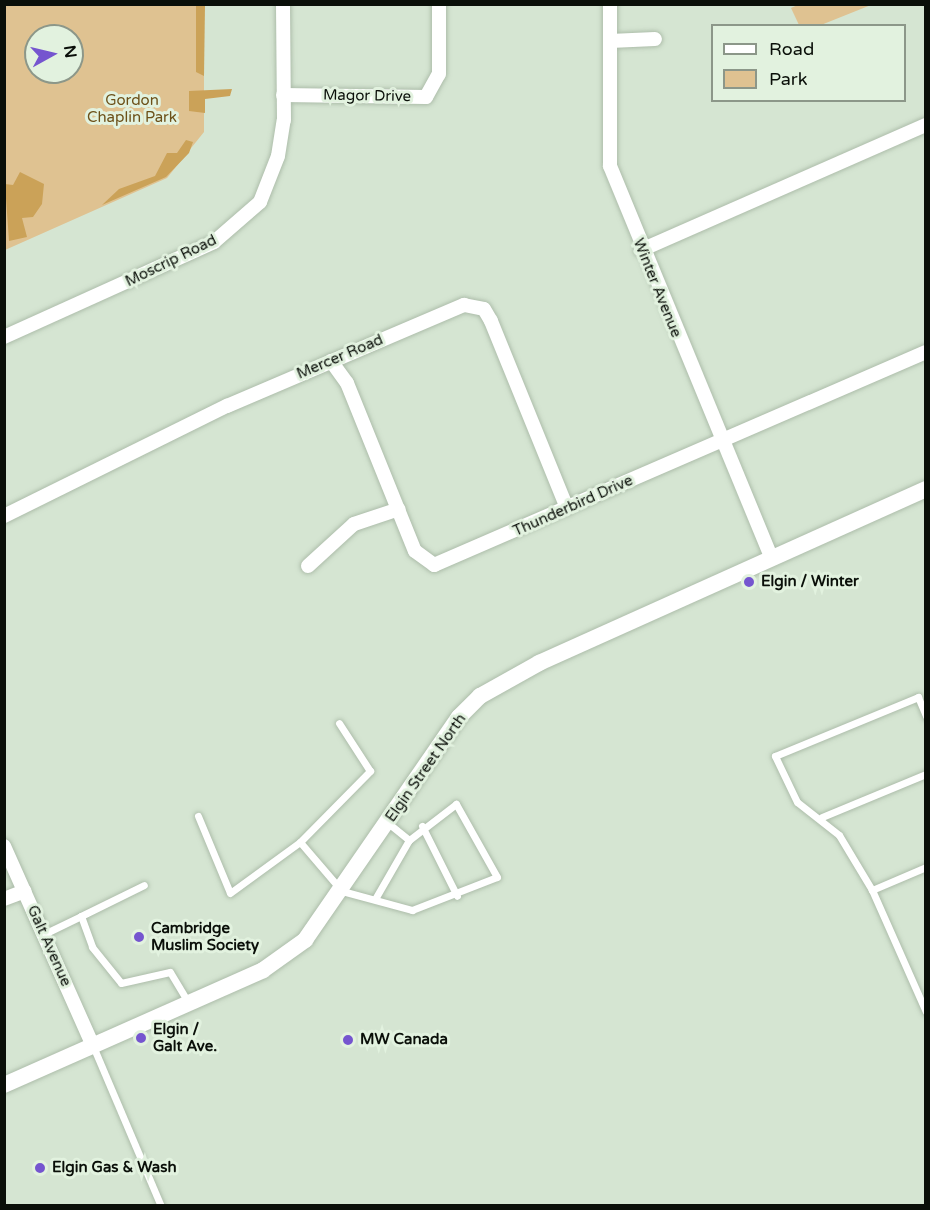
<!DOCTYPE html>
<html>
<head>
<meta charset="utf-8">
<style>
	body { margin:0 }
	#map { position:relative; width:930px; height:1210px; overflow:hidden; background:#d5e5d2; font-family:"Varela Round",sans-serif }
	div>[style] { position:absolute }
	.green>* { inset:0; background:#dfc291 }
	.forest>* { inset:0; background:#cba258 }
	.roads { filter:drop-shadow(0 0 2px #adbdaa) drop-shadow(0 0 2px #adbdaa) }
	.service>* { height:7px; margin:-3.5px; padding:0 3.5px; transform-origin:3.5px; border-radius:3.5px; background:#fff }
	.minor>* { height:14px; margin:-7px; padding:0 7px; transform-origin:7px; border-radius:7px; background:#fff }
	.tertiary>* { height:16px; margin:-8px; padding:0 8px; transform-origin:8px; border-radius:8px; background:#fff }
	.dots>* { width:16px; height:16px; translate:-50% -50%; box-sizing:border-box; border:3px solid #e2f2df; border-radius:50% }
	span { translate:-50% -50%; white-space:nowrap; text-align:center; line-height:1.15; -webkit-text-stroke:6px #e2f2df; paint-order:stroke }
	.street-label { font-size:15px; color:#0a0f09 }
	.park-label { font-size:15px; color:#6c5018 }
	.poi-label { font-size:15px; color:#0a0f09; font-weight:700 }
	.left { translate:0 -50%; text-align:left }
	.frame { position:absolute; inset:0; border:6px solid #0a0f09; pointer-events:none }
	.legend { position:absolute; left:711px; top:24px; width:195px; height:78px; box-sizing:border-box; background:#e2f2df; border:2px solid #8c9789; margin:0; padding:8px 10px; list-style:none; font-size:18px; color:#0a0f09 }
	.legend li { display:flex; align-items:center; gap:12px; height:30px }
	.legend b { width:30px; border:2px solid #8c9789 }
	.north { position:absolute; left:24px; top:24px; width:60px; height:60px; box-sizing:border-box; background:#e2f2df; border:2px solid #8c9789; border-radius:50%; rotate:82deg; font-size:16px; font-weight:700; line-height:24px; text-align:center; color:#0a0f09 }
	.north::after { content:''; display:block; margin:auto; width:21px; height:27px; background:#7555cf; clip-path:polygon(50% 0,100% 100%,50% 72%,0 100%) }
</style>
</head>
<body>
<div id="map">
	<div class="green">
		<i style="clip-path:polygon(800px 4px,871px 4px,871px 5px,821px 25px,799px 25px,791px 8px)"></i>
		<i style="clip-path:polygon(evenodd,5px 5px,204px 5px,204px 132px,167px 178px,5px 250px,5px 5px,36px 36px,72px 36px,72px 72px,36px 72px,36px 36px)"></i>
	</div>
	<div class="forest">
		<i style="clip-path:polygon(196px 5px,205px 5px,204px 76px,196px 72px)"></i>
		<i style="clip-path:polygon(232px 89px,230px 96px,205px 99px,205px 113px,189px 111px,189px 91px)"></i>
		<i style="clip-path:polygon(186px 140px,193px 142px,189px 153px,166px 177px,102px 205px,119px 189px,155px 176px,167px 153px,177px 153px)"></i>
		<i style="clip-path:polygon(20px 172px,44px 184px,42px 204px,33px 217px,22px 218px,27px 237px,9px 241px,5px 184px,13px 185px)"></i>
	</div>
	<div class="roads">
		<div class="service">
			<i style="left:198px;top:816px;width:83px;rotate:67.4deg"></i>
			<i style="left:230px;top:893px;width:87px;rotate:-36.1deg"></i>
			<i style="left:300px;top:842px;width:100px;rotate:-45.4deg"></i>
			<i style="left:370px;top:771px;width:57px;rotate:-122.9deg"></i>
			<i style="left:822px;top:817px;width:113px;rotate:-22.5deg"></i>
			<i style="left:422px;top:826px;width:78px;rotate:63.4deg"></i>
			<i style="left:300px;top:842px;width:65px;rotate:49.4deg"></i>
			<i style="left:342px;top:891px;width:73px;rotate:15.2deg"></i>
			<i style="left:412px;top:910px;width:91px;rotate:-21.2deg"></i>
			<i style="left:497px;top:877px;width:84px;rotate:-119.3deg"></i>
			<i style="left:456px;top:804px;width:59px;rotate:142.5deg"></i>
			<i style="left:409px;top:840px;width:27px;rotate:-141deg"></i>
			<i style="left:926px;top:867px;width:59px;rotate:156.9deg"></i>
			<i style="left:872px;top:890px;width:133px;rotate:66.1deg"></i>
			<i style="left:872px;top:890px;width:64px;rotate:-121deg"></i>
			<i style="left:839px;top:835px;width:53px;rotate:-141.8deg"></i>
			<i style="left:797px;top:802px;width:51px;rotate:-115.6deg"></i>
			<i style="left:775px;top:756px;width:155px;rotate:-22.4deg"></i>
			<i style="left:918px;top:697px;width:21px;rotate:67deg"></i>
			<i style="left:375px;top:899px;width:68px;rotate:-60deg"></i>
			<i style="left:81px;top:916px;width:70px;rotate:-26.2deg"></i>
			<i style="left:44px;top:934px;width:41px;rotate:-25.9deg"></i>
			<i style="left:81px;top:916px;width:33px;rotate:70deg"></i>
			<i style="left:92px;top:947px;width:46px;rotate:51.1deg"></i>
			<i style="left:121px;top:983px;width:50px;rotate:-12.7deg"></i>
			<i style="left:170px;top:972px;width:35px;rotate:59deg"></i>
			<i style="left:93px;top:1046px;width:174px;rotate:67deg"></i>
		</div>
		<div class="minor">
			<i style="left:610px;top:4px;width:162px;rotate:90deg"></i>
			<i style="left:610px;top:166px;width:423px;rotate:67.6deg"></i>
			<i style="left:610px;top:41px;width:45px;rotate:-2.5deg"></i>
			<i style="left:283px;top:95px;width:143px;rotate:0.8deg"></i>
			<i style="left:426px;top:97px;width:26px;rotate:-61deg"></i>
			<i style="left:439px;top:74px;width:70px;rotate:-90deg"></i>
			<i style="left:641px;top:250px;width:311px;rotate:-23.7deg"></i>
			<i style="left:4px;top:337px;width:230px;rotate:-24.3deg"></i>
			<i style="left:214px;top:242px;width:61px;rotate:-41deg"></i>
			<i style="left:260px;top:202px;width:49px;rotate:-68.6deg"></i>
			<i style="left:278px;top:156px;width:36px;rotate:-81deg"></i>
			<i style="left:284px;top:120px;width:116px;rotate:-90.5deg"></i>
			<i style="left:331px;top:361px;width:27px;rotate:54deg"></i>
			<i style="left:347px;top:383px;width:181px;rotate:68deg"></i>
			<i style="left:415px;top:551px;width:24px;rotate:36deg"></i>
			<i style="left:434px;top:565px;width:536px;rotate:-23.41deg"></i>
			<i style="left:4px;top:516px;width:249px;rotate:-26.3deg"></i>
			<i style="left:227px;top:406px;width:258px;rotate:-23.1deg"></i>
			<i style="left:464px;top:305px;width:20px;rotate:11deg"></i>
			<i style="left:484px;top:309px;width:14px;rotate:60deg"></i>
			<i style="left:491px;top:321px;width:202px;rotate:67.9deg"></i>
			<i style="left:308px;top:566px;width:62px;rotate:-42.4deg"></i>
			<i style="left:354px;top:524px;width:47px;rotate:-18.4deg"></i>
			<i style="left:4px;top:846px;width:219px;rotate:66deg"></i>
			<i style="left:4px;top:899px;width:22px;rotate:-21deg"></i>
		</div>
		<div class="tertiary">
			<i style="left:4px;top:1085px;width:283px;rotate:-23.9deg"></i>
			<i style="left:263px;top:970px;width:52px;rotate:-35.5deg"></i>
			<i style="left:305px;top:940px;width:271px;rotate:-55.4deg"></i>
			<i style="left:459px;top:717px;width:30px;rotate:-45deg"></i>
			<i style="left:480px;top:696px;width:68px;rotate:-29.2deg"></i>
			<i style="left:539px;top:663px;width:424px;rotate:-24.2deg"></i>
		</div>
	</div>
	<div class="dots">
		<i style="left:749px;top:582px;background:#7555cf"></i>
		<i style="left:139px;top:937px;background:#7555cf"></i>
		<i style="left:141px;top:1038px;background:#7555cf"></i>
		<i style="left:348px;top:1040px;background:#7555cf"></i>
		<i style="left:40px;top:1168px;background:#7555cf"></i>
	</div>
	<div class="street-label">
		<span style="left:367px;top:96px;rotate:1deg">Magor Drive</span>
		<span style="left:171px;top:261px;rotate:-26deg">Moscrip Road</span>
		<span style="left:657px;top:288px;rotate:68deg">Winter Avenue</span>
		<span style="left:340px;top:357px;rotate:-23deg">Mercer Road</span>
		<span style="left:573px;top:506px;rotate:-24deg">Thunderbird Drive</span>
		<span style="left:426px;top:768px;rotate:-55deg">Elgin Street North</span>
		<span style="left:49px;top:946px;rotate:66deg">Galt Avenue</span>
	</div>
	<div class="park-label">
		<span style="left:132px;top:109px">Gordon<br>Chaplin Park</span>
	</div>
	<div class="poi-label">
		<span class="left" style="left:761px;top:582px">Elgin / Winter</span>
		<span class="left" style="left:151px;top:937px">Cambridge<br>Muslim Society</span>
		<span class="left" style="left:153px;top:1038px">Elgin /<br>Galt Ave.</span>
		<span class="left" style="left:360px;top:1040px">MW Canada</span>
		<span class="left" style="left:52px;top:1168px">Elgin Gas &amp; Wash</span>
	</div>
	<div class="frame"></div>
	<ul class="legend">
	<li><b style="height:8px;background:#fff"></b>Road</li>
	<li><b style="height:16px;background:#dfc291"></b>Park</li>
	</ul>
	<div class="north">N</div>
</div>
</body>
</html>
